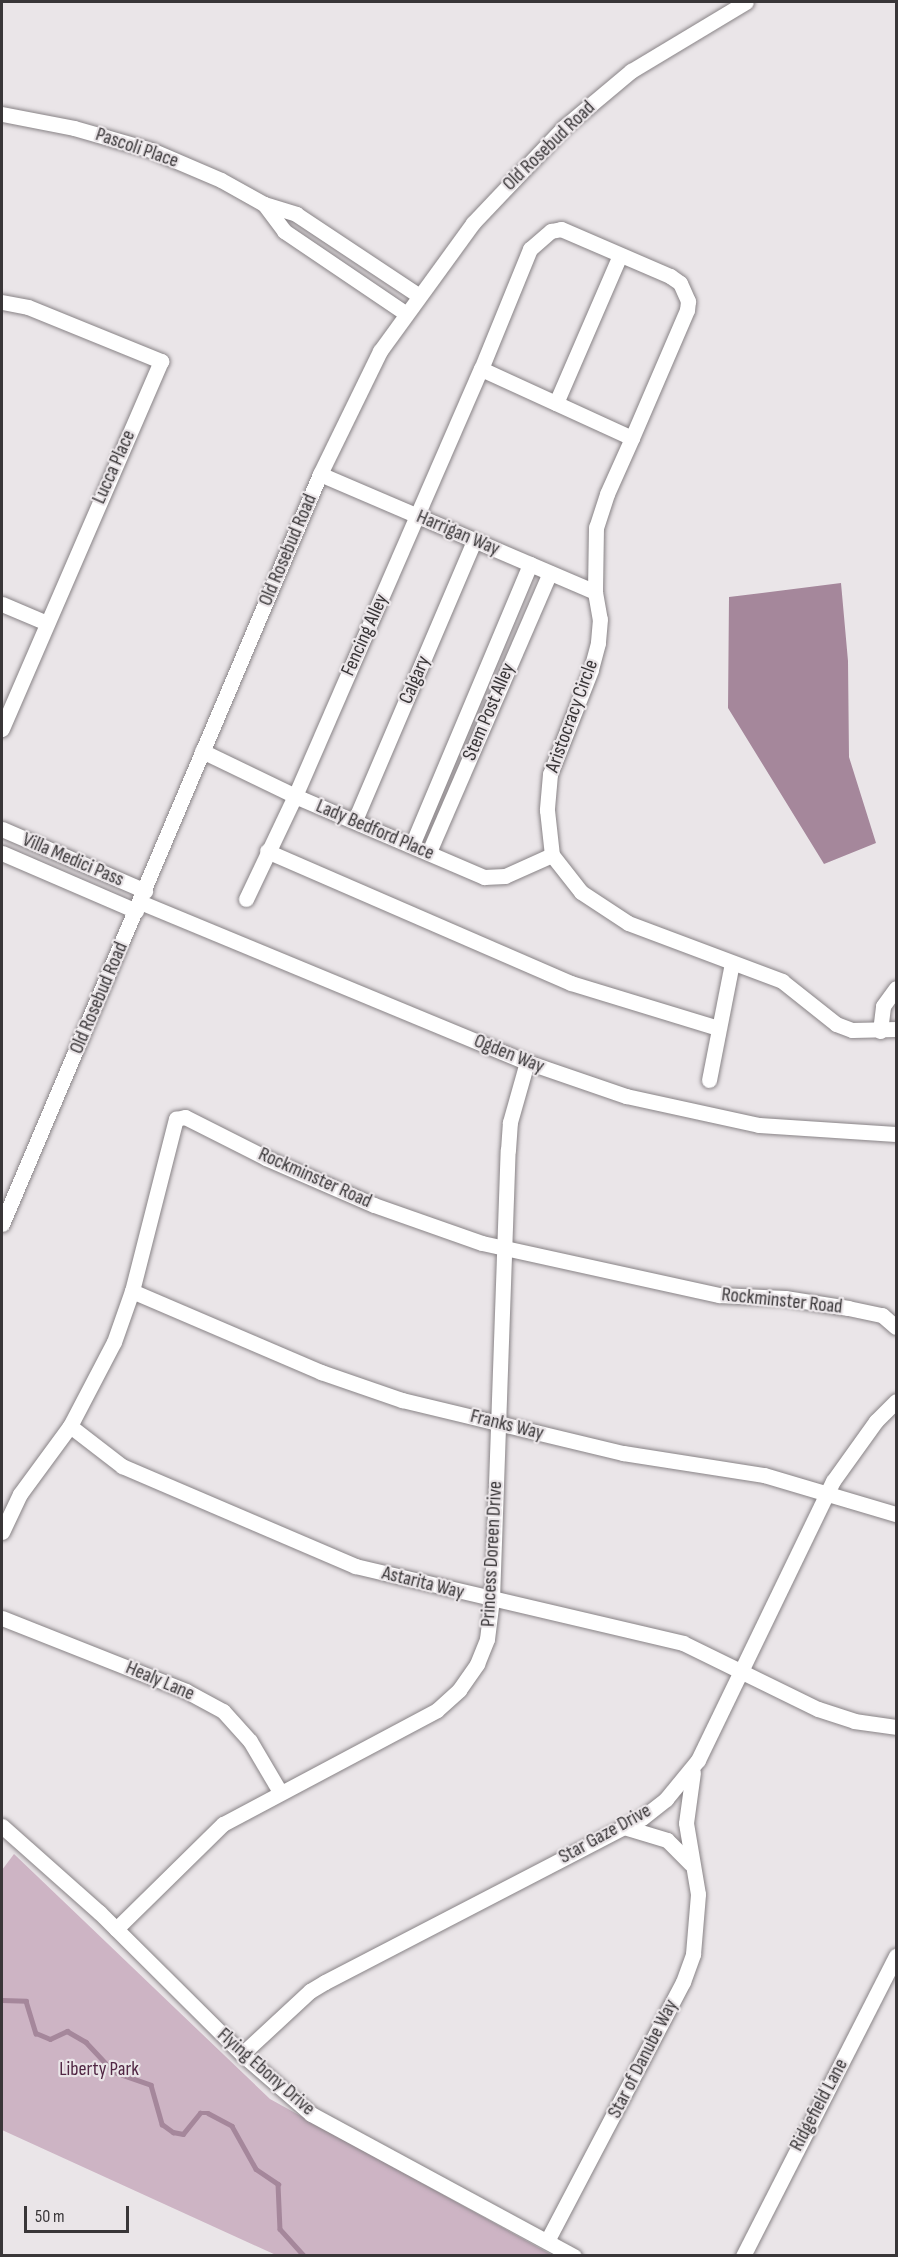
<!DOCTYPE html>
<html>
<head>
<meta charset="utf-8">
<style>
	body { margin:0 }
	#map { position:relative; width:898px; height:2257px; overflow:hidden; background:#eae5e8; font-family:"Sofia Sans Condensed",sans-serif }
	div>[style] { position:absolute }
	.green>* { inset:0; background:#cdb4c4 }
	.water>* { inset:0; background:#a5879b }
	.stream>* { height:4.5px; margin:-2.25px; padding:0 2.25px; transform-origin:2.25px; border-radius:2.25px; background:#a5879b }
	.roads { filter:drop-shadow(0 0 2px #888386) drop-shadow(0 0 2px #888386) }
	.street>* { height:15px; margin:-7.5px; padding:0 7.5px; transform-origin:7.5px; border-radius:7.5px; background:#fff }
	span { translate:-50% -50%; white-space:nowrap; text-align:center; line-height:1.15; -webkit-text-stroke:4.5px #eae5e8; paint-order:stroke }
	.street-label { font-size:20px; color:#393638 }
	.park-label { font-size:20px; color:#512744 }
	.frame { position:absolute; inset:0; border:3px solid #393638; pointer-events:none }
	.scale { position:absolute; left:24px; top:2206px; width:105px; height:27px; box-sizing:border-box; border:3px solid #393638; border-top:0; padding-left:8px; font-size:18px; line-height:21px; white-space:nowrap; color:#393638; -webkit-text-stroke:4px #eae5e8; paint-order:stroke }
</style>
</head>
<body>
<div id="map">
	<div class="green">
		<i style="clip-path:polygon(14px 1854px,270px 2099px,552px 2255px,276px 2255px,2px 2130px,2px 1870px)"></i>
	</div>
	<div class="water">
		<i style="clip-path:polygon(841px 583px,848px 661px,849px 757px,876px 843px,824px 864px,728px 708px,729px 597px)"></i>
	</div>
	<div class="stream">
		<i style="left:2px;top:2000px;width:24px;rotate:2deg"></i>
		<i style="left:26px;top:2001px;width:34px;rotate:73deg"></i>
		<i style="left:36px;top:2033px;width:15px;rotate:23deg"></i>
		<i style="left:50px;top:2039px;width:19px;rotate:-25deg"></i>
		<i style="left:67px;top:2031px;width:22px;rotate:30deg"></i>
		<i style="left:86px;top:2042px;width:41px;rotate:47deg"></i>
		<i style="left:114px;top:2072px;width:39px;rotate:19deg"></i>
		<i style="left:151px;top:2085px;width:41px;rotate:74.2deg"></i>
		<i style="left:162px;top:2124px;width:14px;rotate:36deg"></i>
		<i style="left:173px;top:2132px;width:10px;rotate:11deg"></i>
		<i style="left:183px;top:2134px;width:27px;rotate:-51deg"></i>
		<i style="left:200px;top:2113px;width:8px"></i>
		<i style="left:208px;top:2113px;width:27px;rotate:28deg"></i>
		<i style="left:232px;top:2126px;width:49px;rotate:60.8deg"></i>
		<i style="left:256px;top:2169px;width:27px;rotate:34deg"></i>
		<i style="left:278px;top:2184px;width:45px;rotate:87.5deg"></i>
		<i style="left:280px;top:2229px;width:36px;rotate:48deg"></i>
	</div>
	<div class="roads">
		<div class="street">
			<i style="left:2px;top:114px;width:73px;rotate:11deg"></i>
			<i style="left:74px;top:128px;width:80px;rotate:15.9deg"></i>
			<i style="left:151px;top:150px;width:76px;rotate:23.2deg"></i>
			<i style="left:221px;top:180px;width:49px;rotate:29.2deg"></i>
			<i style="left:264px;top:204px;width:34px;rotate:17deg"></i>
			<i style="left:296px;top:214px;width:146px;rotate:33.6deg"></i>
			<i style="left:264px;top:204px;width:34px;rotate:53deg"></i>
			<i style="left:284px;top:231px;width:146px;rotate:34.1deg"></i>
			<i style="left:2px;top:302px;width:26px;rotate:11deg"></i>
			<i style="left:28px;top:307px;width:144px;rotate:22.1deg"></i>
			<i style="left:161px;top:361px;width:401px;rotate:113.4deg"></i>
			<i style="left:556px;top:403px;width:161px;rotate:-66.6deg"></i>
			<i style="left:632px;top:438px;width:166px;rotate:-155.4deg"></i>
			<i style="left:481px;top:369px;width:130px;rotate:-67.8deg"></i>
			<i style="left:530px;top:249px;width:28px;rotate:-41deg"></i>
			<i style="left:551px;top:231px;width:10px;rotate:-11deg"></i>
			<i style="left:561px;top:229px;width:119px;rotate:23.3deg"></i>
			<i style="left:670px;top:276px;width:12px;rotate:35deg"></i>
			<i style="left:680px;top:283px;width:20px;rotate:66deg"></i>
			<i style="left:688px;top:301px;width:9px;rotate:96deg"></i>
			<i style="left:687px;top:310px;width:139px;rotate:113.3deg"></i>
			<i style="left:632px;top:438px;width:61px;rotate:114.1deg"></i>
			<i style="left:607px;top:494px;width:35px;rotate:108deg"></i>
			<i style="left:596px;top:527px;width:65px;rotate:90.9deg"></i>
			<i style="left:595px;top:592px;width:27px;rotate:80deg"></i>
			<i style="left:600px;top:619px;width:24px;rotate:95deg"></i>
			<i style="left:598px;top:643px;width:28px;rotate:105deg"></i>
			<i style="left:591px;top:670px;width:112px;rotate:111.5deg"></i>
			<i style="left:550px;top:774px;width:36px;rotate:95deg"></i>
			<i style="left:547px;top:810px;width:45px;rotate:83.7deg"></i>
			<i style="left:552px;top:855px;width:47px;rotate:51.9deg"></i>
			<i style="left:581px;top:892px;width:56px;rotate:33.4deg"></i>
			<i style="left:628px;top:923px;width:165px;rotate:20.6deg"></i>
			<i style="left:782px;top:981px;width:69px;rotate:38.5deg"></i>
			<i style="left:836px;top:1024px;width:17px;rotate:21deg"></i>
			<i style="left:852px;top:1030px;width:44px;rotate:-1.3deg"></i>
			<i style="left:320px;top:474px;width:299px;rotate:23.2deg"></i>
			<i style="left:2px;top:604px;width:49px;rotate:22.9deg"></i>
			<i style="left:202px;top:751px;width:103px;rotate:25.8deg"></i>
			<i style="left:295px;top:796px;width:206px;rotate:23.2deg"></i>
			<i style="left:484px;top:877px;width:21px;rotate:-3deg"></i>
			<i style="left:505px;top:876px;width:51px;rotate:-24.1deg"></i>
			<i style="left:355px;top:820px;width:303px;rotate:-66.9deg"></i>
			<i style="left:2px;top:829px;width:156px;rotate:23.4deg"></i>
			<i style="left:412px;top:845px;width:305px;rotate:-67.2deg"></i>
			<i style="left:267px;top:851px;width:331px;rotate:23.5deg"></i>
			<i style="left:571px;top:983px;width:154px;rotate:17deg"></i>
			<i style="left:429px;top:852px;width:304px;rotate:-66.6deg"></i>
			<i style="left:2px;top:853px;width:146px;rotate:23.4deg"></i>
			<i style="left:246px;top:899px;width:114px;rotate:-64.6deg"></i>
			<i style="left:295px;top:796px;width:466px;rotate:-66.5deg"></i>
			<i style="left:140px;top:902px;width:419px;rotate:22.5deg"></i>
			<i style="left:527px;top:1062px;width:105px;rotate:19deg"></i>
			<i style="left:626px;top:1096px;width:136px;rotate:12.3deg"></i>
			<i style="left:759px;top:1125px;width:137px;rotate:3.8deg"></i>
			<i style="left:880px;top:1031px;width:25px;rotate:-83deg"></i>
			<i style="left:883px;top:1006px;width:22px;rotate:-54deg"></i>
			<i style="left:709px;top:1080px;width:119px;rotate:-78.9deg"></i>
			<i style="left:2px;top:1224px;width:815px;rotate:-67.02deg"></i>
			<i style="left:320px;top:474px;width:137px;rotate:-64deg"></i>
			<i style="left:380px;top:351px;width:158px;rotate:-54deg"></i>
			<i style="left:473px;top:223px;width:131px;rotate:-46.5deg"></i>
			<i style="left:563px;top:128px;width:89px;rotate:-40deg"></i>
			<i style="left:631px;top:71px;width:134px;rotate:-31deg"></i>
			<i style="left:132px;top:1291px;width:206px;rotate:23.2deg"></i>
			<i style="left:321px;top:1372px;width:86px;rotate:19.1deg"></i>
			<i style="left:402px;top:1400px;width:227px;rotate:13.5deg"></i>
			<i style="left:623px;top:1453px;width:143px;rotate:8.9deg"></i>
			<i style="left:764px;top:1475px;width:138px;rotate:16.5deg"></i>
			<i style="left:70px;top:1426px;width:66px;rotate:37.6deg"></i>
			<i style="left:122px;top:1466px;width:254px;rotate:23.2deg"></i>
			<i style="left:355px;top:1566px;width:337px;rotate:13.2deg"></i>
			<i style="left:683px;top:1643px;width:150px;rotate:26.1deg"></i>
			<i style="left:818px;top:1709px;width:38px;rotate:18deg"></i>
			<i style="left:854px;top:1721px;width:42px;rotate:8.1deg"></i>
			<i style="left:2px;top:1532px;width:42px;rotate:-64.7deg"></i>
			<i style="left:20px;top:1494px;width:84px;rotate:-53.7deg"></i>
			<i style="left:70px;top:1426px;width:95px;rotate:-62.4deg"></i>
			<i style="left:114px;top:1342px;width:54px;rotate:-70.6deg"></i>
			<i style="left:132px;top:1291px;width:178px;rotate:-75.7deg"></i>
			<i style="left:176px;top:1119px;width:9px;rotate:-13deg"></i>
			<i style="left:185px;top:1117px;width:91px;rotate:26.8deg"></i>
			<i style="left:266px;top:1158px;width:118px;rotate:23.5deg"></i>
			<i style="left:374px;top:1205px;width:114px;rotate:19.4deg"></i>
			<i style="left:482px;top:1243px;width:243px;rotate:12.4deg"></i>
			<i style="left:719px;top:1295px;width:66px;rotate:2.6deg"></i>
			<i style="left:785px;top:1298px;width:64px;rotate:9deg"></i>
			<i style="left:848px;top:1308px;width:35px;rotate:12deg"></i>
			<i style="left:882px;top:1315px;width:18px;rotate:41deg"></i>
			<i style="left:2px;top:1618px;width:198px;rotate:21.6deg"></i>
			<i style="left:186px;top:1691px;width:42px;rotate:28.4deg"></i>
			<i style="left:223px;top:1711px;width:40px;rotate:48deg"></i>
			<i style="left:250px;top:1741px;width:59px;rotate:59.5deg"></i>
			<i style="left:2px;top:1826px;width:130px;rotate:41.6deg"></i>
			<i style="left:99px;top:1912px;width:202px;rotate:44.8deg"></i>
			<i style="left:242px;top:2054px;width:91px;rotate:41deg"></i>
			<i style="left:311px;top:2114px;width:299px;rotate:28.4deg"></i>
			<i style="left:624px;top:1827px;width:45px;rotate:16.8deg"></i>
			<i style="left:667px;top:1840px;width:33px;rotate:45deg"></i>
			<i style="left:116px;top:1929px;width:150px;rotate:-44.5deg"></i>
			<i style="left:223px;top:1824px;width:242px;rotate:-28deg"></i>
			<i style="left:437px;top:1710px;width:30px;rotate:-42deg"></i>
			<i style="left:459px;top:1690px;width:32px;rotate:-55deg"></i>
			<i style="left:477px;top:1664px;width:27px;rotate:-68deg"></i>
			<i style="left:487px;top:1639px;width:40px;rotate:-82.9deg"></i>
			<i style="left:492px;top:1599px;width:449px;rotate:-88deg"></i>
			<i style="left:508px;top:1150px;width:28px;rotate:-86deg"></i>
			<i style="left:510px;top:1122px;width:62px;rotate:-74.2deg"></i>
			<i style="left:242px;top:2054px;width:93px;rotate:-42.8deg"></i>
			<i style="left:310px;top:1991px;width:17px;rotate:-31deg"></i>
			<i style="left:325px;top:1982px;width:357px;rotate:-27.4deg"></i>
			<i style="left:642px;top:1818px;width:31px;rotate:-38deg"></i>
			<i style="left:666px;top:1799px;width:50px;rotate:-50.6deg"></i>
			<i style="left:698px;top:1760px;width:310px;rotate:-64.2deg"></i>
			<i style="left:833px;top:1481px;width:74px;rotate:-54.4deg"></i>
			<i style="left:876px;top:1421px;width:28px;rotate:-45deg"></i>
			<i style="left:547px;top:2241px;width:293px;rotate:-62.3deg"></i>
			<i style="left:683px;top:1982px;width:30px;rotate:-70deg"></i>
			<i style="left:693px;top:1954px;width:60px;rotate:-85.2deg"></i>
			<i style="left:698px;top:1894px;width:72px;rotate:-99.6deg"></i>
			<i style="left:686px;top:1823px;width:51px;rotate:-82.2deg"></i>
			<i style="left:743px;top:2256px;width:337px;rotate:-63deg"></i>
		</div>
	</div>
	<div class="street-label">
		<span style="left:549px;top:146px;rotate:-44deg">Old Rosebud Road</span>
		<span style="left:137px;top:148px;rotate:19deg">Pascoli Place</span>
		<span style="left:114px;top:467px;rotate:-66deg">Lucca Place</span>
		<span style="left:458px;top:533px;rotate:23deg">Harrigan Way</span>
		<span style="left:288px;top:550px;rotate:-67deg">Old Rosebud Road</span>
		<span style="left:365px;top:635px;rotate:-66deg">Fencing Alley</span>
		<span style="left:415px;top:680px;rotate:-67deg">Calgary</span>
		<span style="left:489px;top:712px;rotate:-67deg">Stem Post Alley</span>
		<span style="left:572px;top:716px;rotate:-70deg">Aristocracy Circle</span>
		<span style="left:375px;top:830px;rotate:23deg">Lady Bedford Place</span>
		<span style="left:73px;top:860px;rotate:23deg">Villa Medici Pass</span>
		<span style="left:99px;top:998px;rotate:-67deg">Old Rosebud Road</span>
		<span style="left:509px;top:1054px;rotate:22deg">Ogden Way</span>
		<span style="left:315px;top:1178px;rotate:24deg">Rockminster Road</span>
		<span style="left:782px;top:1301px;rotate:6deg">Rockminster Road</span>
		<span style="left:507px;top:1425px;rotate:14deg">Franks Way</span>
		<span style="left:492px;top:1554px;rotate:-87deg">Princess Doreen Drive</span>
		<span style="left:423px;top:1583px;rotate:14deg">Astarita Way</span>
		<span style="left:160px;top:1681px;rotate:23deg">Healy Lane</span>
		<span style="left:605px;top:1834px;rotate:-29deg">Star Gaze Drive</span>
		<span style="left:643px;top:2059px;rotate:-63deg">Star of Danube Way</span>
		<span style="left:266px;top:2072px;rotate:41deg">Flying Ebony Drive</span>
		<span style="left:819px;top:2105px;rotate:-62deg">Ridgefield Lane</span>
	</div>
	<div class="park-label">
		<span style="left:99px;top:2069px">Liberty Park</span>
	</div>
	<div class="frame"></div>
	<div class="scale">50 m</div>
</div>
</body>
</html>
